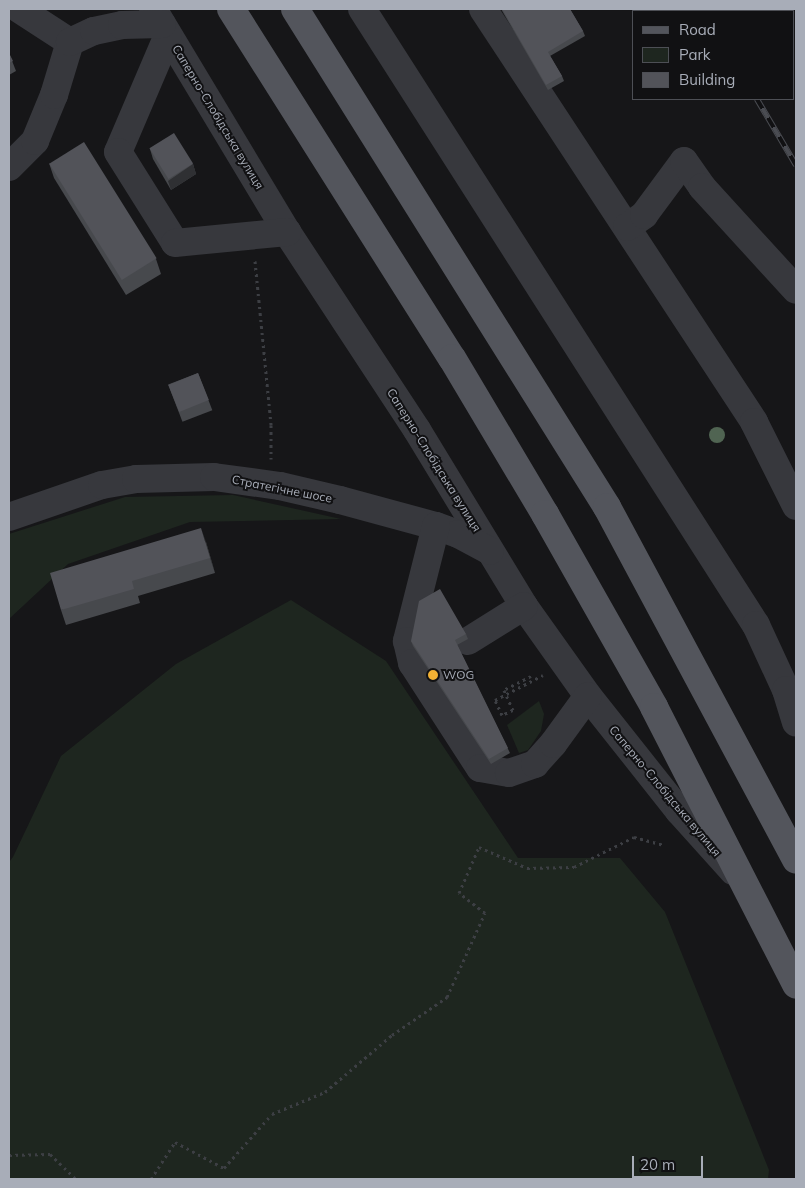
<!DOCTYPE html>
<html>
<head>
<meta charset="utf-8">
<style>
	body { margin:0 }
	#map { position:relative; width:805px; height:1188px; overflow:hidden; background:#161618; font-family:Mulish,sans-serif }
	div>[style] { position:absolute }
	.green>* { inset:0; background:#1e261f }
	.path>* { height:3px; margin-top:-1.5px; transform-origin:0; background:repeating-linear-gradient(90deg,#3d3f44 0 2.5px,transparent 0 6.5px) }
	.minor>* { height:28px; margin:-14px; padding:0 14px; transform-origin:14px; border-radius:14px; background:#37383d }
	.major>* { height:28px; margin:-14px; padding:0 14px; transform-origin:14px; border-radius:14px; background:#53555c }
	.rail>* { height:5.5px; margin-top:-2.75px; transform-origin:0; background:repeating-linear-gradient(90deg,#111113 0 11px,#4a4c52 0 22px); box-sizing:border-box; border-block:1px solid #4a4c52 }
	.trees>* { width:16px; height:16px; margin:-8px; border-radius:50%; background:#506452 }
	.wall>* { inset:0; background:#47494d; transform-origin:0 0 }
	.shaded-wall>* { inset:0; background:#2f3033 }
	.building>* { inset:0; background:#525359; transform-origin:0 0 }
	.dots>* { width:14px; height:14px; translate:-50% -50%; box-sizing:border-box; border:2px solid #111113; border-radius:50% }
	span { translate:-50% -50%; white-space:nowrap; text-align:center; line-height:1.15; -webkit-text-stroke:4px #111113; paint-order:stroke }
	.street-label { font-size:12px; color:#a8adb8 }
	.poi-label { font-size:12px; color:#a8adb8 }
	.left { translate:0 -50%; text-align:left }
	.frame { position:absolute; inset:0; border:10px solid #a8adb8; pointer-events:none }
	.legend { position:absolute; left:632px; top:10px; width:162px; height:90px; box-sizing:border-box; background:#111113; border:1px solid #4d4f55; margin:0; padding:6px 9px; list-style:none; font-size:15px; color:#a8adb8 }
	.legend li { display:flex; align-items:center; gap:10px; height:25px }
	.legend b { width:25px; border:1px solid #4d4f55 }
	.scale { position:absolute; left:632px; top:1156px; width:71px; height:22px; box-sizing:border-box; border:2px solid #a8adb8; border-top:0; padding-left:6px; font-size:15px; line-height:18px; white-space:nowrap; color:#a8adb8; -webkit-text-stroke:4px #111113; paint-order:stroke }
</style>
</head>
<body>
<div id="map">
	<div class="green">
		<i style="clip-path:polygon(233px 495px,341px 519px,190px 522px,68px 564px,9px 619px,9px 534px,125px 497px)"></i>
		<i style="clip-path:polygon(291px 600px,386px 661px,518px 858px,620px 858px,665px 912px,769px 1170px,768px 1179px,9px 1179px,9px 862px,13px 857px,61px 756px,176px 664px)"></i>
		<i style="clip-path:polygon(539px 701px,544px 714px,541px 731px,528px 750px,519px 753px,507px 725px)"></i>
	</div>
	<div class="path">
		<i style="left:255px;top:261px;width:165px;rotate:84.4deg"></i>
		<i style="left:271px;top:425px;width:34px;rotate:90deg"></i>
		<i style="left:531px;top:676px;width:30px;rotate:153deg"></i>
		<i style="left:504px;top:690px;width:22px;rotate:66deg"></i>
		<i style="left:513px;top:710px;width:12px;rotate:156deg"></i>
		<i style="left:502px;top:715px;width:17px;rotate:-115deg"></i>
		<i style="left:495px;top:700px;width:54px;rotate:-27.5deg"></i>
		<i style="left:9px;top:1155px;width:41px;rotate:-1.4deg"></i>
		<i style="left:50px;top:1154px;width:36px;rotate:44deg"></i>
		<i style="left:151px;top:1179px;width:44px;rotate:-57deg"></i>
		<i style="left:175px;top:1142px;width:55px;rotate:28deg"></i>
		<i style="left:224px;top:1168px;width:72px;rotate:-48.4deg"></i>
		<i style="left:272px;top:1114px;width:57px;rotate:-22.5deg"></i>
		<i style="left:325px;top:1092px;width:88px;rotate:-40.4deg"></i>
		<i style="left:392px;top:1035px;width:67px;rotate:-34.6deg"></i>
		<i style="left:447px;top:997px;width:92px;rotate:-65.7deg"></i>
		<i style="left:485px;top:913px;width:33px;rotate:-142deg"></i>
		<i style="left:459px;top:893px;width:50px;rotate:-66.5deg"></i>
		<i style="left:479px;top:847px;width:52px;rotate:23.6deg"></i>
		<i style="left:527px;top:868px;width:47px;rotate:-1.2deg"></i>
		<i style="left:574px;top:867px;width:67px;rotate:-26.6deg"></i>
		<i style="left:634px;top:837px;width:31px;rotate:15deg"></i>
	</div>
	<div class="minor">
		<i style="left:19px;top:9px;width:61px;rotate:32.9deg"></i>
		<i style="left:153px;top:9px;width:260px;rotate:59deg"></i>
		<i style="left:287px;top:232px;width:237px;rotate:56.7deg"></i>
		<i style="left:417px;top:430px;width:206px;rotate:58.7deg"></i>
		<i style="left:524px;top:606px;width:110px;rotate:54.6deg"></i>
		<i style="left:588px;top:696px;width:147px;rotate:51.6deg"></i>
		<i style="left:679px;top:811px;width:81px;rotate:48deg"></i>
		<i style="left:362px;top:9px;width:731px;rotate:57.4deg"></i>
		<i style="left:756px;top:625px;width:72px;rotate:65.2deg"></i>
		<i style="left:786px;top:690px;width:34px;rotate:73deg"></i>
		<i style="left:483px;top:9px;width:494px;rotate:56.7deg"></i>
		<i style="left:754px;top:422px;width:94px;rotate:63.4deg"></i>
		<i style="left:168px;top:35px;width:127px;rotate:113.1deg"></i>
		<i style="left:118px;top:152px;width:107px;rotate:57.9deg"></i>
		<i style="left:175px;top:243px;width:113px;rotate:-5.6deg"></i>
		<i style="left:9px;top:167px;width:37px;rotate:-45deg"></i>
		<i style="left:35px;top:141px;width:50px;rotate:-67.6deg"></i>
		<i style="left:54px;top:95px;width:55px;rotate:-73.2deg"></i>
		<i style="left:70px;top:42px;width:26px;rotate:-25deg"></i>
		<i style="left:94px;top:31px;width:29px;rotate:-12deg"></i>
		<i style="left:122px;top:25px;width:40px;rotate:-1.4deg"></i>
		<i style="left:627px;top:227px;width:21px;rotate:-35deg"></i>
		<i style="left:644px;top:215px;width:67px;rotate:-53.5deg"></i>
		<i style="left:684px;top:161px;width:32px;rotate:55deg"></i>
		<i style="left:702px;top:187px;width:139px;rotate:47.6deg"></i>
		<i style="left:9px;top:517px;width:98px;rotate:-19deg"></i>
		<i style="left:102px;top:485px;width:35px;rotate:-10deg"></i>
		<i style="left:136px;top:479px;width:78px;rotate:-1.5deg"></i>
		<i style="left:214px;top:477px;width:67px;rotate:7.8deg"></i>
		<i style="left:280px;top:486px;width:62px;rotate:13.1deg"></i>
		<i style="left:340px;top:500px;width:99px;rotate:15.2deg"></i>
		<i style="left:436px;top:526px;width:23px;rotate:20deg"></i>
		<i style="left:458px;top:534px;width:36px;rotate:28deg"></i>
		<i style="left:436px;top:526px;width:119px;rotate:104.2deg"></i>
		<i style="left:407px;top:641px;width:23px;rotate:77deg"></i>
		<i style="left:412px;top:663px;width:125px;rotate:57.1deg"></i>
		<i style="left:480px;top:768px;width:29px;rotate:10deg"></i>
		<i style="left:509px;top:773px;width:28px;rotate:-19deg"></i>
		<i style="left:535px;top:764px;width:27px;rotate:-48deg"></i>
		<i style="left:553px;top:744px;width:59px;rotate:-53.9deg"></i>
		<i style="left:468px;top:641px;width:66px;rotate:-32deg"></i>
	</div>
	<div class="major">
		<i style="left:231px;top:9px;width:413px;rotate:57.7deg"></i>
		<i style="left:452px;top:358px;width:182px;rotate:59.2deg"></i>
		<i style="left:545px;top:514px;width:222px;rotate:60.5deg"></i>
		<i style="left:654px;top:707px;width:312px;rotate:62.9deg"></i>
		<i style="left:295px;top:9px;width:588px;rotate:57.93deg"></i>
		<i style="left:607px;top:507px;width:400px;rotate:61.8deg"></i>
	</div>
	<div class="rail">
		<i style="left:716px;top:9px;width:3px;rotate:45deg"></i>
		<i style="left:757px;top:99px;width:77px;rotate:59.4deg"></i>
	</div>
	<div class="trees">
		<i style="left:717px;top:435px"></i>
	</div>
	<div class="wall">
		<i style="clip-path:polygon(501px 9px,570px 9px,583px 31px,585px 36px,550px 56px,562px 76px,564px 81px,548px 90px)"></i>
		<i style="clip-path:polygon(9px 53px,16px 71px,9px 75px)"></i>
		<i style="clip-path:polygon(150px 149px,193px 164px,196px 174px,171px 190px,153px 159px)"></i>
		<i style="clip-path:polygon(49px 163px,156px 259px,161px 274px,126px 295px,54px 178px)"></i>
		<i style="left:198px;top:373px;width:40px;height:32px;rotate:69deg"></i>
		<i style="clip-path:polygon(206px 542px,215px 573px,138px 596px,140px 603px,66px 625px,61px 610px)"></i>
		<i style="clip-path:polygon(466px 634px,468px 639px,457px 645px,510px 753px,491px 764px,413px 646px,411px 641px)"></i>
	</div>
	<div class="shaded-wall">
		<i style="clip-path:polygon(193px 164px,196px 174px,171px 190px,168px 181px)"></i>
		<i style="clip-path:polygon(201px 528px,206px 542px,215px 573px,210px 558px)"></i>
	</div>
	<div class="building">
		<i style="clip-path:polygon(502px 9px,570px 9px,583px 31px,548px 52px,562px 76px,546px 85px)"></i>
		<i style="clip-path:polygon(9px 53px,13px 61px,9px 63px)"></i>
		<i style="left:174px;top:133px;width:36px;height:29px;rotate:58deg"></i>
		<i style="left:84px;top:142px;width:137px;height:41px;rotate:58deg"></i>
		<i style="left:198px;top:373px;width:29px;height:32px;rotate:68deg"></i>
		<i style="clip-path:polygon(201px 528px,210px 558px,132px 581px,134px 589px,61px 610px,50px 573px)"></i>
		<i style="clip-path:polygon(440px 589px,466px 634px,455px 640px,508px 748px,489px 759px,411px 641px,419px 601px)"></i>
	</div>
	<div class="dots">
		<i style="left:433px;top:675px;background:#f2b134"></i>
	</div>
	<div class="street-label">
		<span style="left:218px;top:117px;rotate:59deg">Саперно-Слобідська вулиця</span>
		<span style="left:434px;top:460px;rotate:58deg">Саперно-Слобідська вулиця</span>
		<span style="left:282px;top:489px;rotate:11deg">Стратегічне шосе</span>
		<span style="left:665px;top:791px;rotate:50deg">Саперно-Слобідська вулиця</span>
	</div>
	<div class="poi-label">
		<span class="left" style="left:443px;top:675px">WOG</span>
	</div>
	<div class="frame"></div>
	<ul class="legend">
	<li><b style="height:6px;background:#53555c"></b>Road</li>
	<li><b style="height:14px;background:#1e261f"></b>Park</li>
	<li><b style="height:14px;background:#525359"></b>Building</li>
	</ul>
	<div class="scale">20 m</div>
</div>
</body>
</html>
